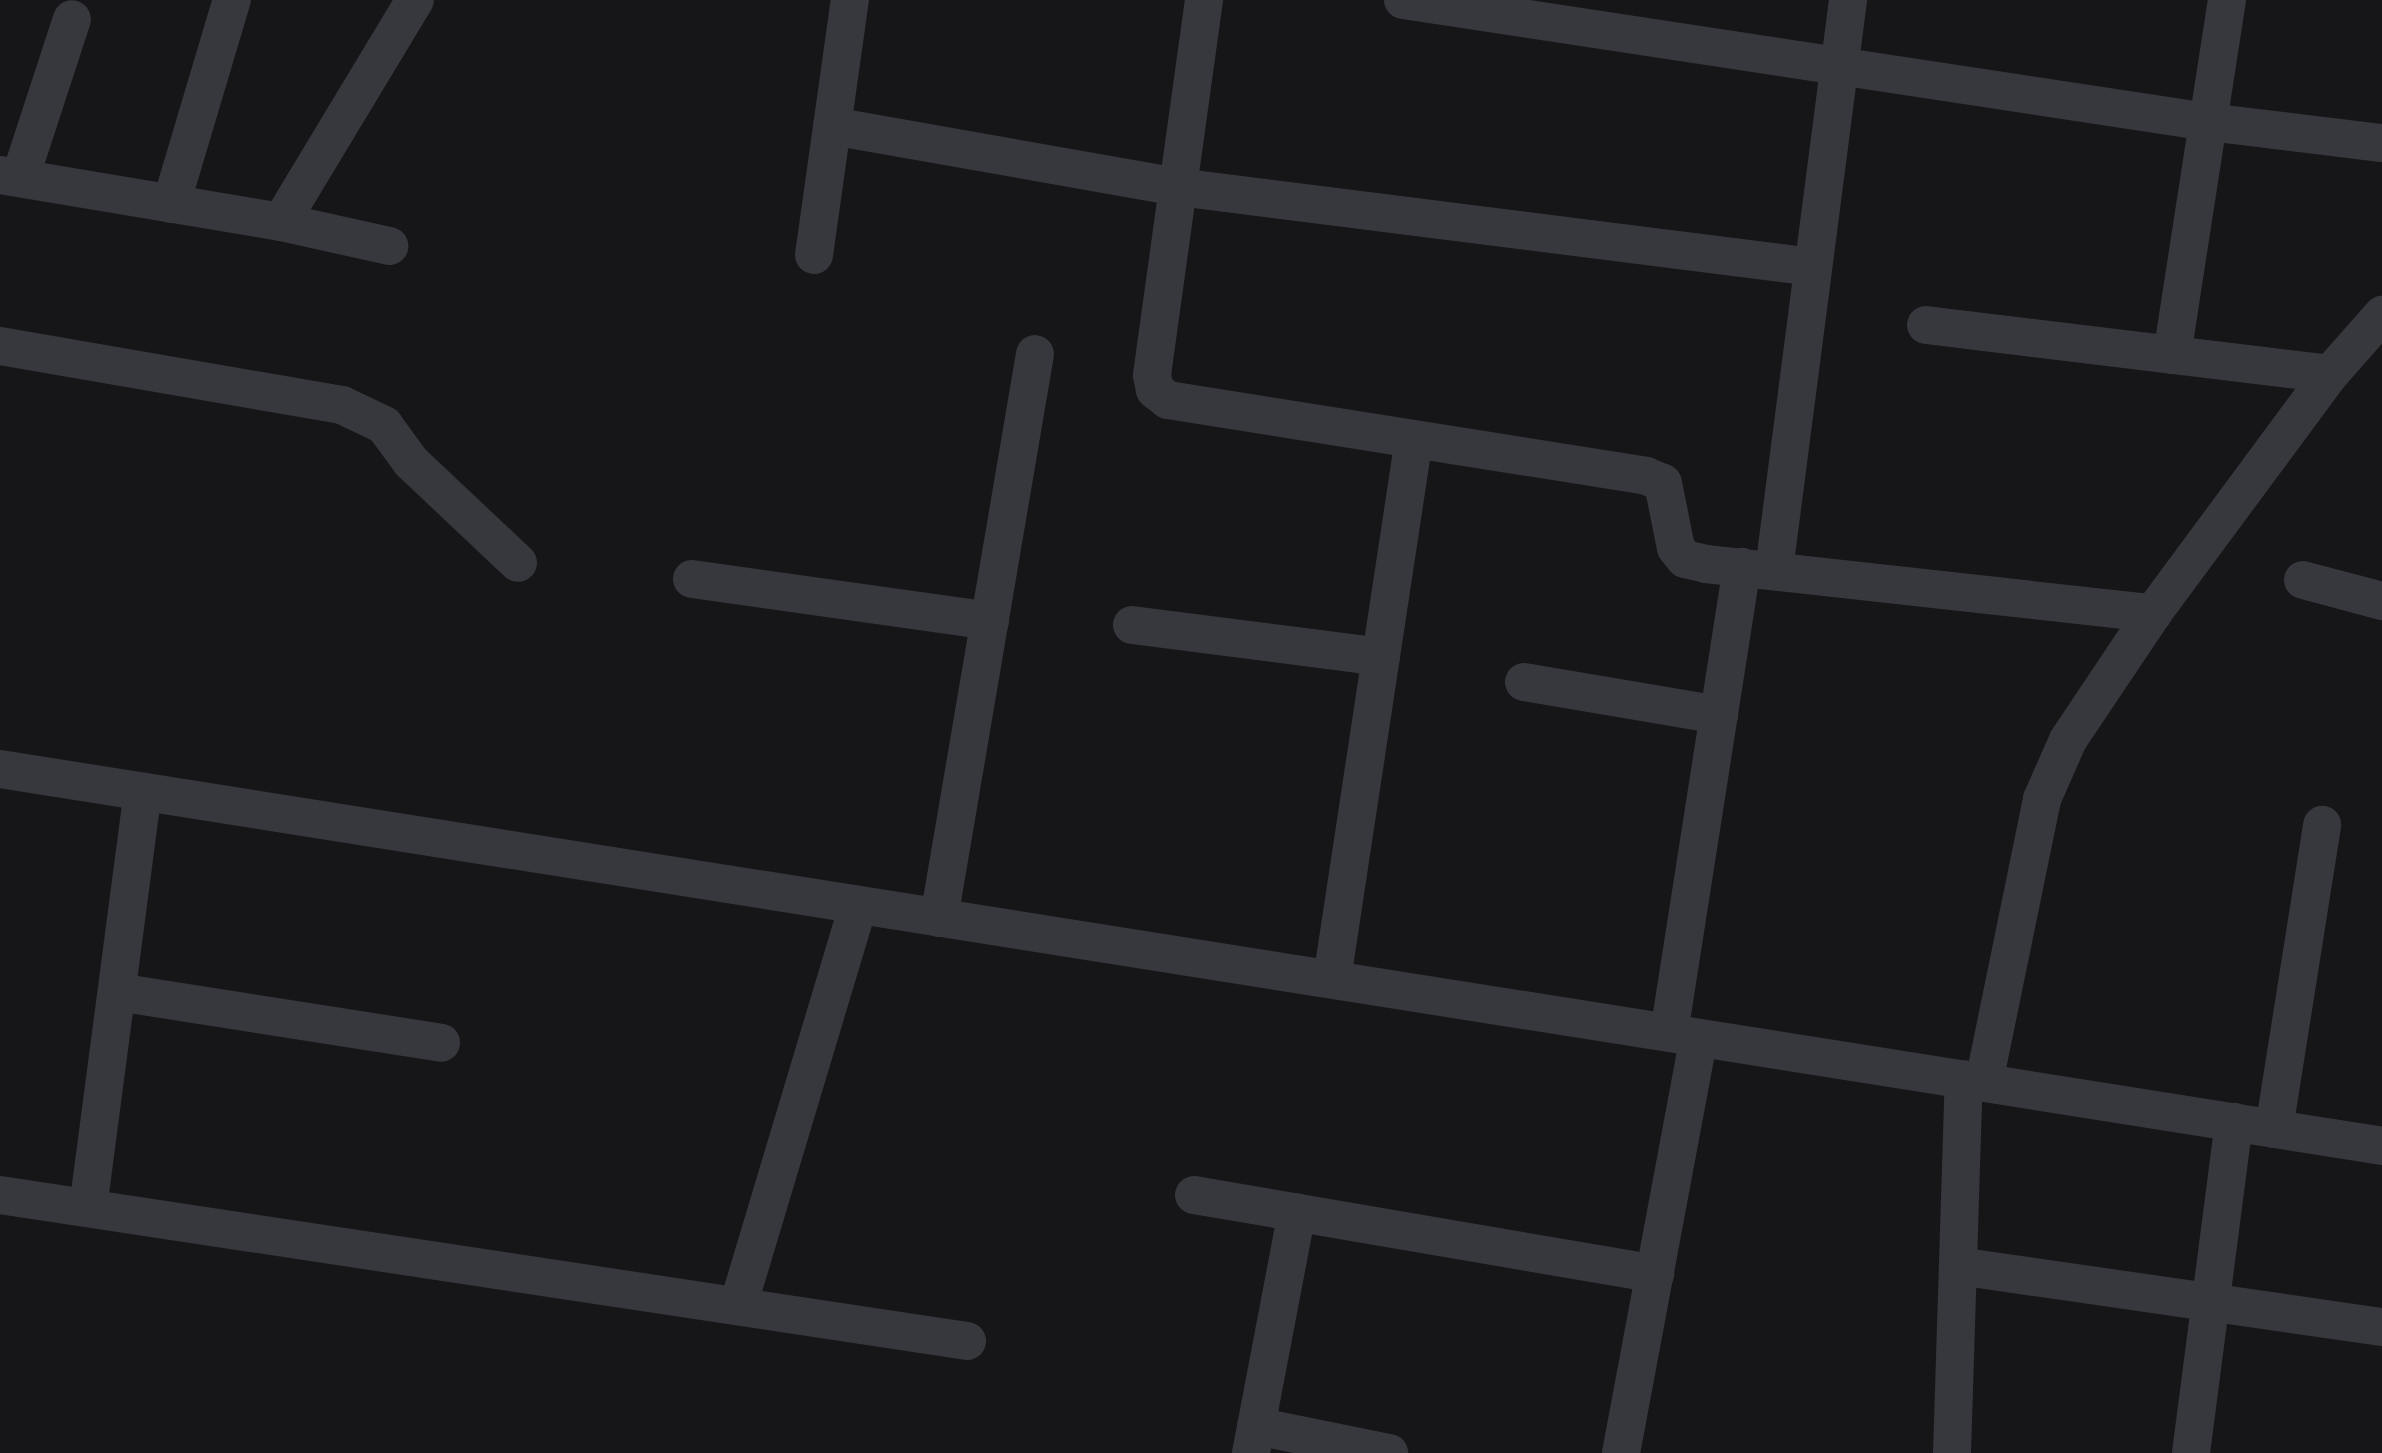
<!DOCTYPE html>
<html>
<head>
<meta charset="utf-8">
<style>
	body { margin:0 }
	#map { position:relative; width:2382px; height:1453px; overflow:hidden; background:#161618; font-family:"Public Sans",sans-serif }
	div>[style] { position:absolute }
	.minor>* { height:38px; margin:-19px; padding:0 19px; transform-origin:19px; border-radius:19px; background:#37383d }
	span { translate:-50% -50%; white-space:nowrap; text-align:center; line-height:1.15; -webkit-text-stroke:7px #111113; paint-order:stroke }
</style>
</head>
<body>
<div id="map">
	<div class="minor">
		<i style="left:1204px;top:0;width:379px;rotate:97.9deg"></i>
		<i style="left:1152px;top:375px;width:15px;rotate:79deg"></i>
		<i style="left:1155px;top:390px;width:16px;rotate:38deg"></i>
		<i style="left:1168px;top:400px;width:484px;rotate:9deg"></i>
		<i style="left:1646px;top:476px;width:18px;rotate:22deg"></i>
		<i style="left:1663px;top:483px;width:66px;rotate:78.7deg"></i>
		<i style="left:1676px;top:548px;width:14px;rotate:51deg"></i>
		<i style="left:1685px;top:559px;width:22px;rotate:13deg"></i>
		<i style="left:1706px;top:564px;width:450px;rotate:6.3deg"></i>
		<i style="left:1403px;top:0;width:814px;rotate:8.62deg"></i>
		<i style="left:2208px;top:122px;width:175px;rotate:6.9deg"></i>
		<i style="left:832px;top:126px;width:351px;rotate:10deg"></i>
		<i style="left:1178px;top:187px;width:640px;rotate:7.18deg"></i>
		<i style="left:0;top:175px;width:285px;rotate:9.5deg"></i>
		<i style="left:281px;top:222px;width:111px;rotate:12.5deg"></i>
		<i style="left:20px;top:178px;width:167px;rotate:-71.9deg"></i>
		<i style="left:171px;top:204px;width:213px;rotate:-73.4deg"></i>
		<i style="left:281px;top:222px;width:259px;rotate:-58.9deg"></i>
		<i style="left:814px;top:255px;width:258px;rotate:-82deg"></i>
		<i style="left:1926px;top:325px;width:407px;rotate:6.9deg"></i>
		<i style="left:0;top:346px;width:347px;rotate:9.8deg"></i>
		<i style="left:342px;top:405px;width:47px;rotate:25.5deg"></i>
		<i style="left:384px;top:425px;width:46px;rotate:53.9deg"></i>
		<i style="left:411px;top:462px;width:147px;rotate:43.3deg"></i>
		<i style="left:2172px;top:355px;width:359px;rotate:-81.2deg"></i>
		<i style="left:1774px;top:570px;width:575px;rotate:-82.6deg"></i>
		<i style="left:692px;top:579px;width:301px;rotate:8deg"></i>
		<i style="left:2303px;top:580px;width:82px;rotate:14.9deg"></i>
		<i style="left:1132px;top:625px;width:251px;rotate:7.3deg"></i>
		<i style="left:1524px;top:682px;width:198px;rotate:9.6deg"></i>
		<i style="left:0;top:769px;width:2412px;rotate:8.99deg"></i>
		<i style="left:939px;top:918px;width:572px;rotate:-80.34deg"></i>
		<i style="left:1332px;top:979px;width:546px;rotate:-81.37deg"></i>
		<i style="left:117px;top:992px;width:328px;rotate:8.9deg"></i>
		<i style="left:1669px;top:1033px;width:472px;rotate:-81.1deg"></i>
		<i style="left:1984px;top:1082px;width:289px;rotate:-78.4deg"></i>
		<i style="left:2042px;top:799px;width:64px;rotate:-66.2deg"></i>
		<i style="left:2068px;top:740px;width:153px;rotate:-56.2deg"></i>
		<i style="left:2153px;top:613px;width:297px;rotate:-53.5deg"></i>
		<i style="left:2330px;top:374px;width:79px;rotate:-48.6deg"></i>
		<i style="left:2274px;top:1129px;width:308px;rotate:-81deg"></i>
		<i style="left:0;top:1195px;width:978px;rotate:8.59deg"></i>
		<i style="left:1194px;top:1195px;width:468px;rotate:9.7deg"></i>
		<i style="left:88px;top:1208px;width:420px;rotate:-82.5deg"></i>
		<i style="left:1958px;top:1266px;width:428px;rotate:8.2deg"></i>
		<i style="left:738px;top:1306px;width:419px;rotate:-73.3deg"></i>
		<i style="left:1256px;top:1426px;width:136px;rotate:11.5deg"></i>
		<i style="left:1251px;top:1453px;width:245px;rotate:-79.2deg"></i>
		<i style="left:1621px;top:1453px;width:422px;rotate:-79.4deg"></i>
		<i style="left:1952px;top:1453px;width:374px;rotate:-88.2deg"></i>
		<i style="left:2191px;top:1453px;width:334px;rotate:-82.6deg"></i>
	</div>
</div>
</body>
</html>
